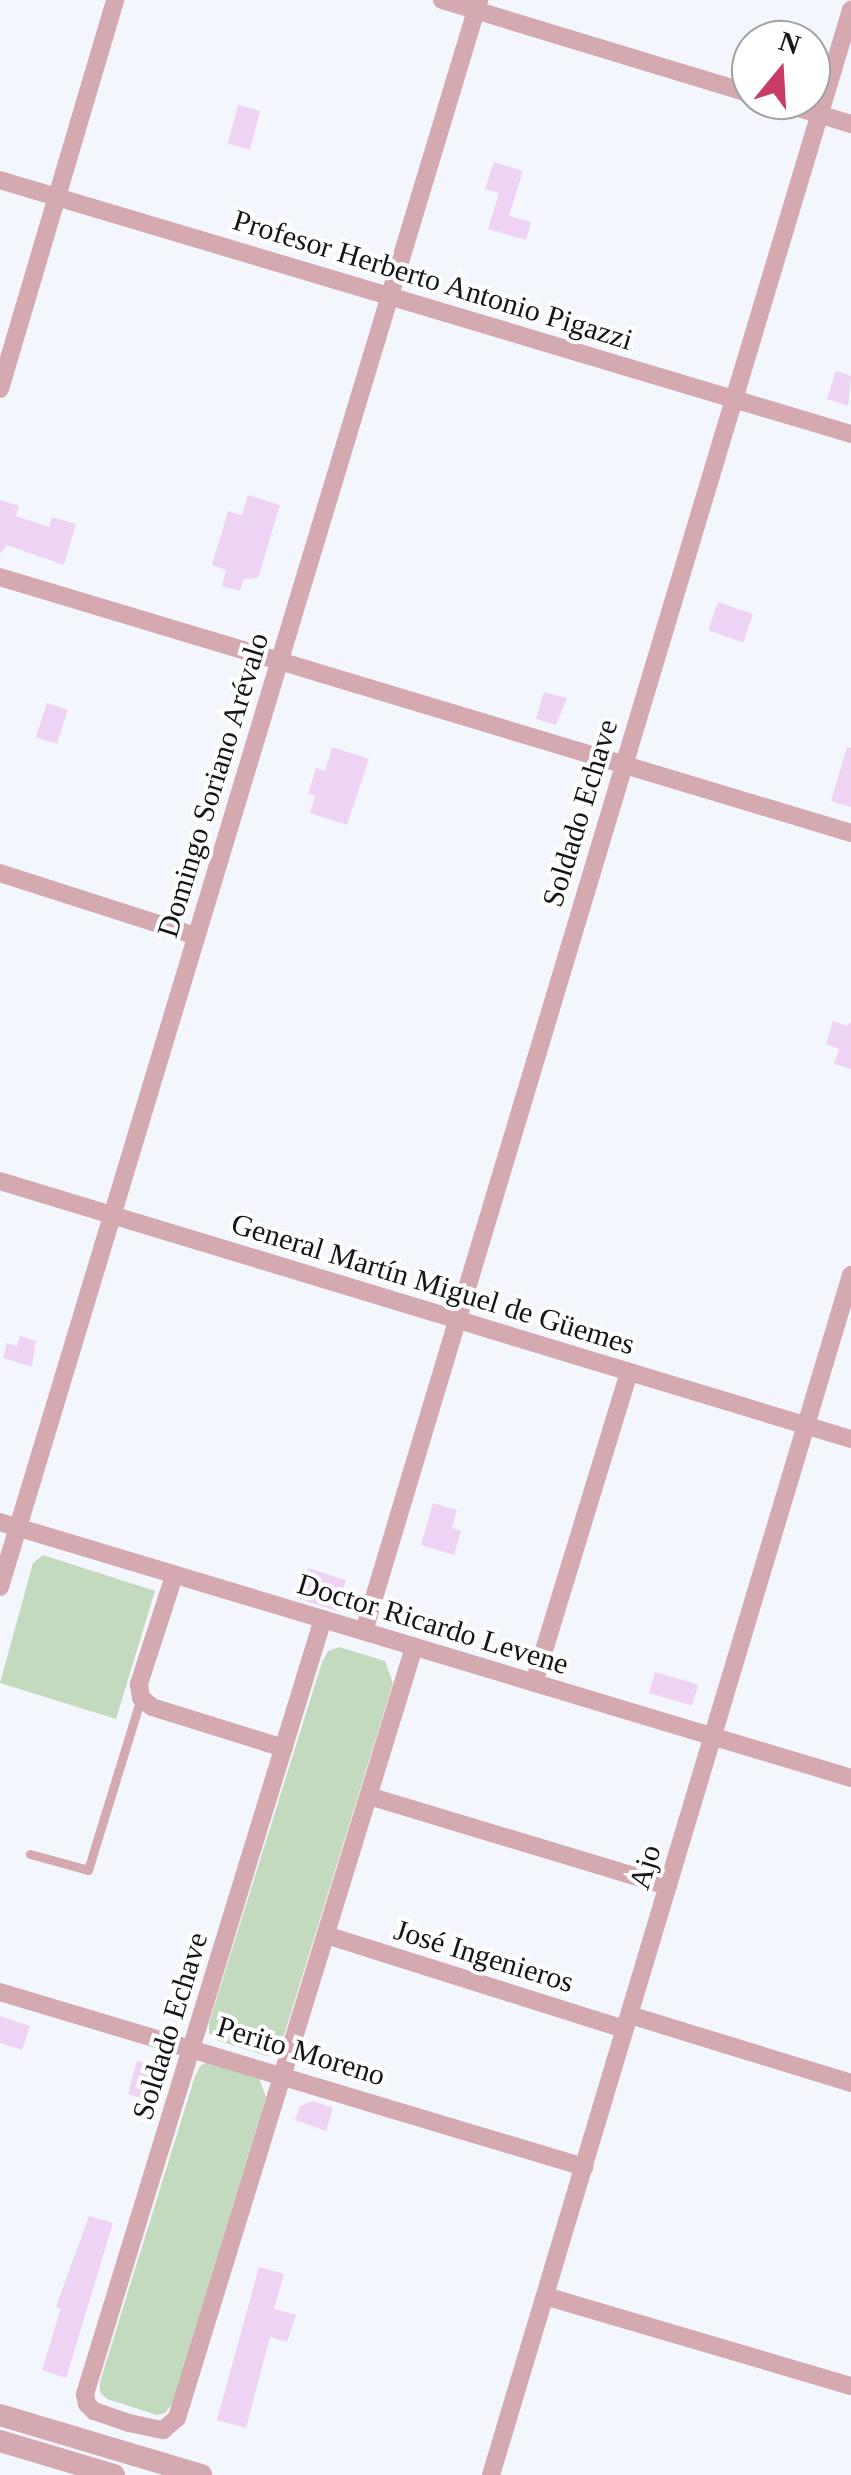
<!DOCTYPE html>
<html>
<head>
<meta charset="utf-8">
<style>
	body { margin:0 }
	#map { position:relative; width:851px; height:2475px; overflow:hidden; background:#f4f6fd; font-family:Georgia,serif }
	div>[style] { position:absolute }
	.green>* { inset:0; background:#c3dabe }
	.building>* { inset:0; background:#eed3f5; transform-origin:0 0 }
	.service>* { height:9px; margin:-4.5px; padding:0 4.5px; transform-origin:4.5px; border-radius:4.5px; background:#d4a9b0 }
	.minor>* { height:18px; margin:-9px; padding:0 9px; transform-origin:9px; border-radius:9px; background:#d4a9b0 }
	.tertiary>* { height:22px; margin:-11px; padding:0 11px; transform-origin:11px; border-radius:11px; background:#d4a9b0 }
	span { translate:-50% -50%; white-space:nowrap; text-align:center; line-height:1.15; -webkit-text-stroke:8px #fff; paint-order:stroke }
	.street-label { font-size:30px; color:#161619 }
	.north { position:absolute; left:731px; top:20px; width:100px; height:100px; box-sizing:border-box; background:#fff; border:2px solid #a2a2a3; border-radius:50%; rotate:18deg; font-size:28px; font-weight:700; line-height:40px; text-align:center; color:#161619 }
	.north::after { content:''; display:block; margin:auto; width:35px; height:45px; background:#ca3c68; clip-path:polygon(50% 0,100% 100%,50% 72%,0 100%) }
</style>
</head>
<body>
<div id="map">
	<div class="green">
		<i style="clip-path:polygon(43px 1555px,155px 1591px,116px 1719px,0 1683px,33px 1563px)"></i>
		<i style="clip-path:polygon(339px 1647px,385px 1661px,393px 1683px,281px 2045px,275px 2054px,267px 2056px,216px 2040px,209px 2033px,209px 2023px,322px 1662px,328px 1651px)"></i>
		<i style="clip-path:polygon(212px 2061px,258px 2076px,266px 2097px,172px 2404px,165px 2413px,157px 2415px,107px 2399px,100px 2392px,100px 2382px,195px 2076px,201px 2065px)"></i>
	</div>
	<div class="building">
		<i style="left:238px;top:105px;width:23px;height:40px;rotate:15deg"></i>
		<i style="clip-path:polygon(494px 162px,523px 171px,509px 216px,531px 222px,526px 240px,488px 229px,499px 193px,485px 189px)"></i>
		<i style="clip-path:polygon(836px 371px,851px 376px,848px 406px,827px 399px)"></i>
		<i style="clip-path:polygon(248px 495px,280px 505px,258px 578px,244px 579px,240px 591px,222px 586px,226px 570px,212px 565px,228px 511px,242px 515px)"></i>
		<i style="clip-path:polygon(0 500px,19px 506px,16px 516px,49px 527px,52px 517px,76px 524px,64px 565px,7px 545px,0 554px)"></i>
		<i style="left:718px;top:602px;width:37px;height:30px;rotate:19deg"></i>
		<i style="clip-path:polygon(544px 692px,567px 698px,556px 725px,536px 719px)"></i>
		<i style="left:47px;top:703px;width:22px;height:36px;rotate:18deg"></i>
		<i style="clip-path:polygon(332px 747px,369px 759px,347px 825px,310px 813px,315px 796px,308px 794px,316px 768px,325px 771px)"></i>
		<i style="clip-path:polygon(847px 747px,851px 748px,851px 807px,831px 801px)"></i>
		<i style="clip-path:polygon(833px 1021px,847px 1026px,851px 1022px,851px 1069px,834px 1064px,839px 1049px,826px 1044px)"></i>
		<i style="clip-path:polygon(20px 1336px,36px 1341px,32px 1367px,3px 1358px,7px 1343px,17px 1346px)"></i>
		<i style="clip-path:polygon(433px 1503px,457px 1510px,452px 1528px,461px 1531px,454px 1555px,421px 1545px)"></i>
		<i style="left:308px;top:1568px;width:40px;height:32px;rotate:18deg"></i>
		<i style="left:655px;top:1672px;width:45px;height:22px;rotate:16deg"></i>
		<i style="clip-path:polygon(0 2016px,30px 2026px,22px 2050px,0 2043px)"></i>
		<i style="clip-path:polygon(137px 2061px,162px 2068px,148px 2100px,128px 2094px)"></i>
		<i style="clip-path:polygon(313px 2101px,333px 2108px,326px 2131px,295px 2120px,300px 2106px)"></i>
		<i style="clip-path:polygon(89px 2216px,113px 2223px,66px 2378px,42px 2370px,61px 2308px,56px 2307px)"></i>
		<i style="clip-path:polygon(259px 2267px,284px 2274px,274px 2309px,296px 2315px,287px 2342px,270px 2337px,246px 2428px,217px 2420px)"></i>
	</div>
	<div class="service">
		<i style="left:30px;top:1854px;width:60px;rotate:15.4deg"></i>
		<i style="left:88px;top:1870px;width:180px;rotate:-72.9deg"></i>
	</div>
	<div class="minor">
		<i style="left:442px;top:0;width:323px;rotate:16.9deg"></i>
		<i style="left:772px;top:100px;width:83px;rotate:16.9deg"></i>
		<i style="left:0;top:180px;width:888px;rotate:16.62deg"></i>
		<i style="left:0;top:389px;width:406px;rotate:-73.5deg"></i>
		<i style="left:0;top:577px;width:889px;rotate:16.74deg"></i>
		<i style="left:0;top:873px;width:206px;rotate:17.8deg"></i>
		<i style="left:0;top:1181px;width:889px;rotate:16.87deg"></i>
		<i style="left:0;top:1522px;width:889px;rotate:16.74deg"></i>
		<i style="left:174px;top:1576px;width:114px;rotate:108deg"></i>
		<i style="left:139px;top:1684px;width:14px;rotate:82deg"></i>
		<i style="left:141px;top:1698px;width:14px;rotate:39deg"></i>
		<i style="left:152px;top:1707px;width:138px;rotate:17.3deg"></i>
		<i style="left:0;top:1587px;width:1658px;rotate:-73.2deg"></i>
		<i style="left:323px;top:1619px;width:811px;rotate:107.07deg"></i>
		<i style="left:85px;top:2394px;width:10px;rotate:79deg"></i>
		<i style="left:87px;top:2404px;width:10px;rotate:45deg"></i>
		<i style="left:94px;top:2411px;width:37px;rotate:19deg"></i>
		<i style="left:129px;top:2423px;width:35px;rotate:12deg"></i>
		<i style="left:163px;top:2430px;width:18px;rotate:-41deg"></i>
		<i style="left:177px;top:2418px;width:807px;rotate:-72.91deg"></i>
		<i style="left:364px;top:1631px;width:1693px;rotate:-73.28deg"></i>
		<i style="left:534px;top:1683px;width:325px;rotate:-73deg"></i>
		<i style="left:369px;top:1796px;width:312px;rotate:16.8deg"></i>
		<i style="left:326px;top:1935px;width:313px;rotate:17.5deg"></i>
		<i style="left:0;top:1992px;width:610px;rotate:16.68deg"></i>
		<i style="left:630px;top:2015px;width:231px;rotate:17.1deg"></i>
		<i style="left:545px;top:2296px;width:319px;rotate:16.4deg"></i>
		<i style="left:491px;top:2475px;width:1253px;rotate:-73.3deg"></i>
	</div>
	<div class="tertiary">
		<i style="left:0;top:2415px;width:210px;rotate:16.6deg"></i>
		<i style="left:0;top:2441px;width:119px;rotate:16.6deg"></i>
	</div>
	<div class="street-label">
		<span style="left:433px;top:280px;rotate:17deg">Profesor Herberto Antonio Pigazzi</span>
		<span style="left:213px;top:785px;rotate:-73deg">Domingo Soriano Arévalo</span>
		<span style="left:580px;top:813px;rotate:-73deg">Soldado Echave</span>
		<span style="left:433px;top:1284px;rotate:17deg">General Martín Miguel de Güemes</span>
		<span style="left:433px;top:1624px;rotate:17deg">Doctor Ricardo Levene</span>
		<span style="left:645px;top:1867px;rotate:-73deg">Ajo</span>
		<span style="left:484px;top:1956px;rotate:17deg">José Ingenieros</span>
		<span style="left:170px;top:2026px;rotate:-73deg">Soldado Echave</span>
		<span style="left:301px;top:2051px;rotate:17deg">Perito Moreno</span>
	</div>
	<div class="north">N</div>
</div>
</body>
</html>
